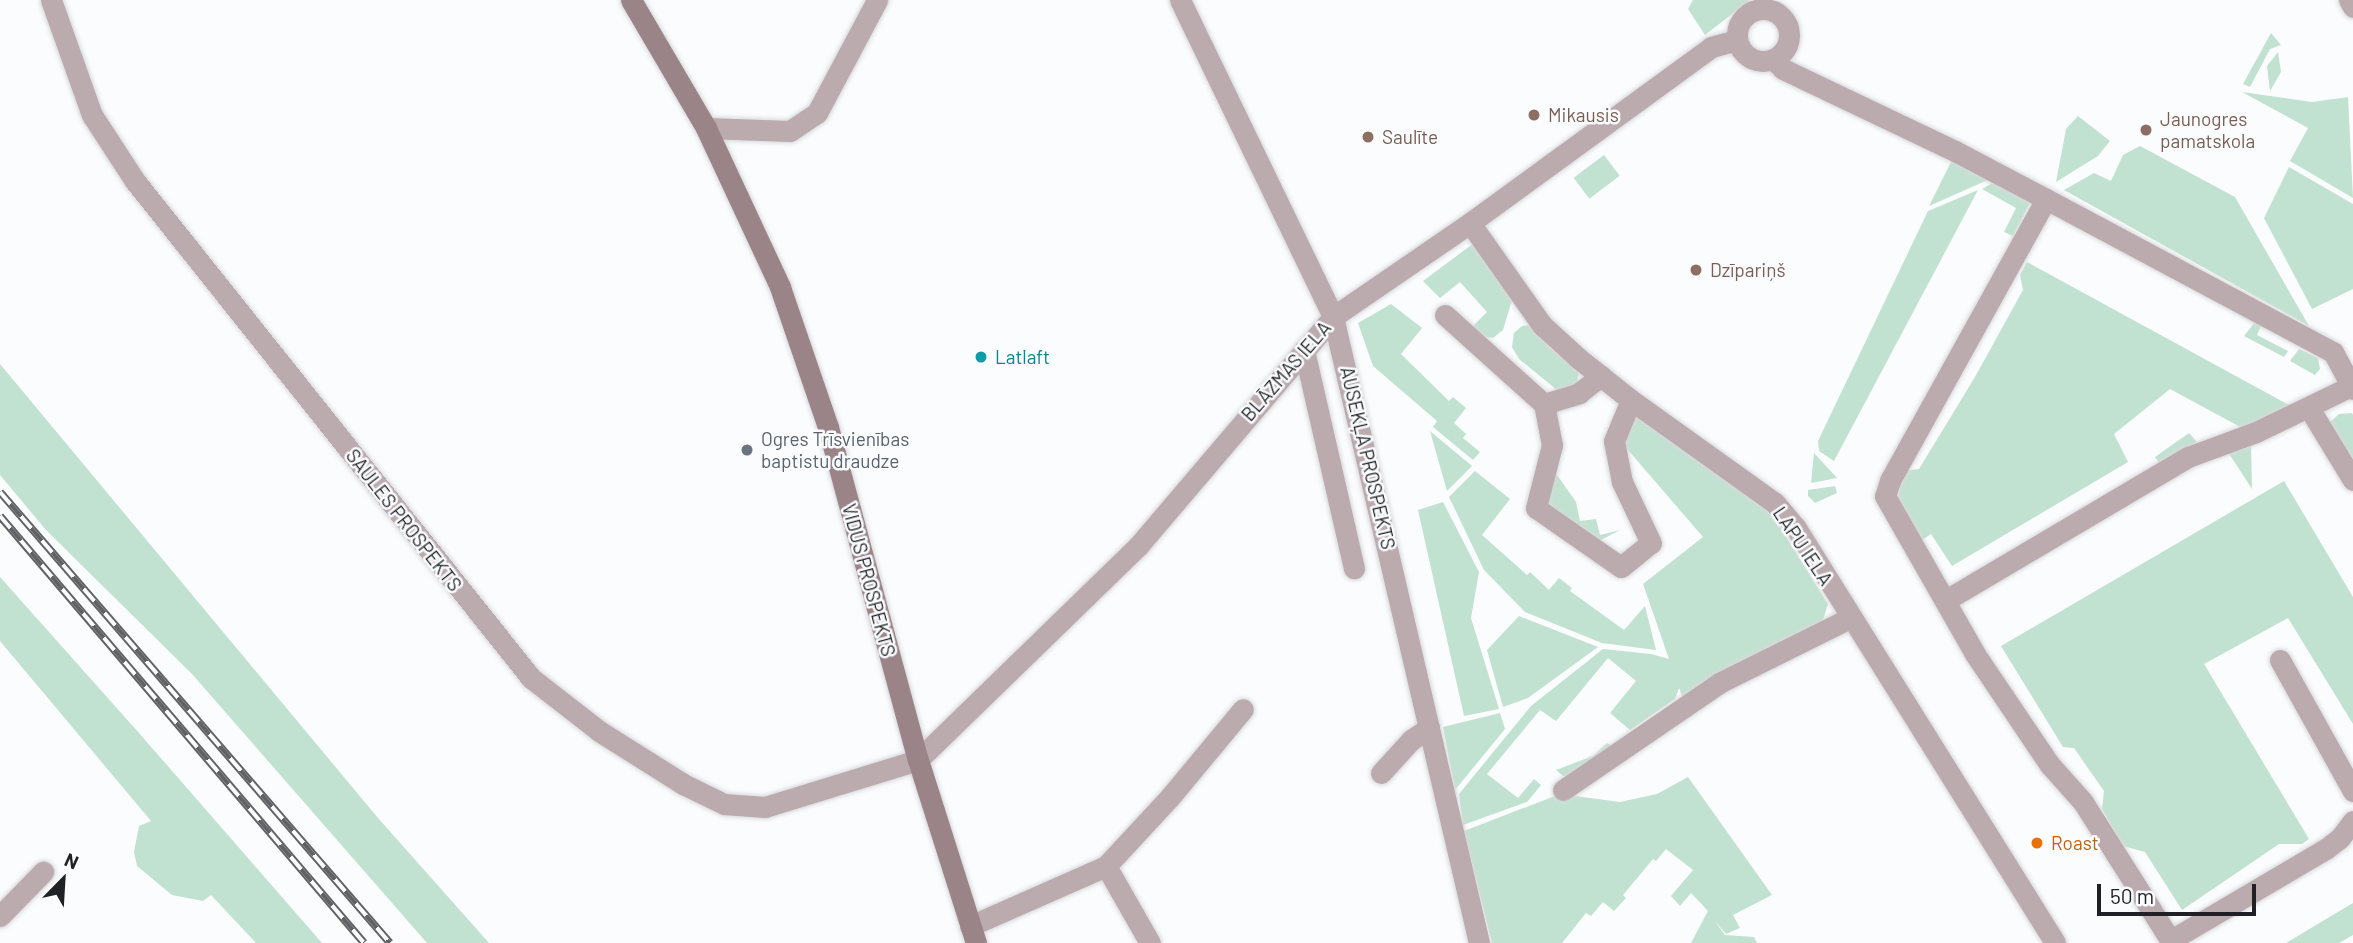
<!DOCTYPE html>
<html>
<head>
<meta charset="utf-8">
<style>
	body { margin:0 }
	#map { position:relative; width:2353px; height:943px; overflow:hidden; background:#fbfcfe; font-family:Barlow,sans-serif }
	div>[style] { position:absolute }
	.green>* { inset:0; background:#c1e2d1; transform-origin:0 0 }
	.roads { filter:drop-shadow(0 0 2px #d8d9db) drop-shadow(0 0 2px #d8d9db) }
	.minor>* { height:21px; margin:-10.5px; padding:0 10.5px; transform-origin:10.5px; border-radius:10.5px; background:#bbabae }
	.minor>.ring { margin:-10.5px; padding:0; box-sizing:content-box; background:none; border:21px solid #bbabae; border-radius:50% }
	.secondary>* { height:21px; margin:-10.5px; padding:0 10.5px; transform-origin:10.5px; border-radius:10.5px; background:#9b8488 }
	.rail>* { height:8px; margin-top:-4px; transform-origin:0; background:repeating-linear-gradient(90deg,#fbfcfe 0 16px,#616265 0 32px); box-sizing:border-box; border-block:2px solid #616265 }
	.dots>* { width:19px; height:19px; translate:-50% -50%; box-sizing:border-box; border:4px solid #fbfcfe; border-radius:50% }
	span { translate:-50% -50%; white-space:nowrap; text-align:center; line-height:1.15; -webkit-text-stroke:5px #fbfcfe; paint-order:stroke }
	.education-label { font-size:19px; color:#785e54 }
	.left { translate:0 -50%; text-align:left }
	.culture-label { font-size:19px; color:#0d838f }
	.street-label { font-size:19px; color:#1f2124 }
	.worship-label { font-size:19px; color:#5b616d }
	.food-label { font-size:19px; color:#c56008 }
	.north { position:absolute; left:28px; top:845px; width:70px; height:70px; -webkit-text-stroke:5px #fbfcfe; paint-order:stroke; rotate:24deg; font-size:19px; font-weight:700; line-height:28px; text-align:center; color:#1f2124 }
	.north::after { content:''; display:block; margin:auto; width:24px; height:32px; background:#1f2124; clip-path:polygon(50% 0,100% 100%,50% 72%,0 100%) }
	.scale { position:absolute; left:2097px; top:884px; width:159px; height:32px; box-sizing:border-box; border:4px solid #1f2124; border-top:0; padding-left:9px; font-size:21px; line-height:24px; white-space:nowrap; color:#1f2124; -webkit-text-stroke:5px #fbfcfe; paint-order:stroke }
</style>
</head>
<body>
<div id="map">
	<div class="green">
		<i style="clip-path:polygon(1693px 0,1750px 0,1705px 35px,1688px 9px)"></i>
		<i style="clip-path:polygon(2271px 33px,2281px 45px,2270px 49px,2250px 87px,2243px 84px)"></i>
		<i style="clip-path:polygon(2278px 52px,2281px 72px,2270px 91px,2267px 66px)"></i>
		<i style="clip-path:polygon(2242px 92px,2312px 102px,2348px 97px,2353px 198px,2290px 161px,2308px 128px)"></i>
		<i style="clip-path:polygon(2078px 116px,2110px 141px,2098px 156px,2056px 182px,2066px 129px)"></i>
		<i style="clip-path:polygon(2140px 146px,2235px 197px,2309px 326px,2064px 190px,2094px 173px,2111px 181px,2123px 155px)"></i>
		<i style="clip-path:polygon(1955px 154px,1999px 175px,1929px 206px)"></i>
		<i style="left:1604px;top:155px;width:26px;height:38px;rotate:53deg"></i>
		<i style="clip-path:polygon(2289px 167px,2353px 204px,2353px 289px,2312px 309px,2264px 218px)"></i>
		<i style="clip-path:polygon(2001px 178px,2034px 195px,2013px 236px,2004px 232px,2016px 208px,1982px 189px)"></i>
		<i style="clip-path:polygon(1978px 190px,1834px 461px,1819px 451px,1818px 441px,1928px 211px)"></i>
		<i style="clip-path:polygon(1474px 243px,1512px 300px,1503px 330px,1493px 338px,1482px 336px,1472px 327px,1487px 312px,1460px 282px,1440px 298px,1423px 281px)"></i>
		<i style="clip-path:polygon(2027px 262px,2289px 405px,2244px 429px,2170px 389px,2114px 434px,2128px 462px,1952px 566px,1931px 534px,1922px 540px,1897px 504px,1903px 471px,1919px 469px,1975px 377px,2023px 290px,2020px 275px)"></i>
		<i style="clip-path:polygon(1391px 304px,1422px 328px,1401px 354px,1449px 401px,1453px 397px,1466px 408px,1454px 423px,1466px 434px,1463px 438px,1480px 452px,1473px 460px,1433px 427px,1437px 421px,1373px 366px,1358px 323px)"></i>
		<i style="clip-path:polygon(2255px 322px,2261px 326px,2257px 335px,2288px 351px,2284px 357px,2244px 336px)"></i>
		<i style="clip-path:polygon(1531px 325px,1550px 348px,1579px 371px,1577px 384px,1557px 390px,1519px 359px,1512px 347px,1514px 333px,1522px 326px)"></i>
		<i style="clip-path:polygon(2299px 349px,2318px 358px,2320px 369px,2315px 375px,2290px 361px)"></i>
		<i style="clip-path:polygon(0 364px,378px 818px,489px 943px,427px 943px,192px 674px,46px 530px,0 475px)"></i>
		<i style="clip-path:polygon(1632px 407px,1770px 511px,1828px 604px,1823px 620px,1683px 698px,1679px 688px,1675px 699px,1630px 730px,1610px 713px,1636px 681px,1608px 658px,1556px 721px,1540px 710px,1487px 774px,1518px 798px,1534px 779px,1541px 785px,1527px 802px,1463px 825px,1459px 794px,1531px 706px,1603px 649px,1651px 654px,1669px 659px,1643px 584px,1703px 537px,1622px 443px)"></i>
		<i style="clip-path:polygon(2352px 413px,2353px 415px,2353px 466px,2328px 424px,2339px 414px)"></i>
		<i style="clip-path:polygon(1430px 431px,1472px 466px,1447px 491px)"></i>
		<i style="clip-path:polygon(2189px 433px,2197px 442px,2160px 464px,2155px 457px)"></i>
		<i style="clip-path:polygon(2251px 441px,2252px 489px,2228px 452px)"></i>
		<i style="clip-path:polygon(1814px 453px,1837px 478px,1811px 483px)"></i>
		<i style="clip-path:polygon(1475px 471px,1510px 499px,1482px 535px,1527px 575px,1530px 572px,1549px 590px,1559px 578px,1572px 588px,1570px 591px,1624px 630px,1645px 606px,1656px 650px,1602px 643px,1525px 612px,1484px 570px,1449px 497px)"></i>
		<i style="clip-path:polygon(1555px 472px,1576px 502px,1580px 521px,1596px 519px,1600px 535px,1620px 530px,1599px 541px,1555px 511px,1546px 500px)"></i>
		<i style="clip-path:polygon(2284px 481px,2353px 597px,2353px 724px,2288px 618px,2204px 664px,2309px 839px,2302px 844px,2279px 844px,2182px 910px,2145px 852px,2123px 846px,2102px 809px,2104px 791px,2074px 748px,2063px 747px,2001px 646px)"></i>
		<i style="clip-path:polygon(1835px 486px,1837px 493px,1815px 503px,1808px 496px,1808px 490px)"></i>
		<i style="clip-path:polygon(1443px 502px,1479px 572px,1471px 618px,1499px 709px,1464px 716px,1418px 510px)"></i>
		<i style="clip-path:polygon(0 577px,139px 733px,322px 943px,256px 943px,211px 895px,203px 901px,172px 895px,137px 866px,134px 852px,139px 826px,151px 821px,0 641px)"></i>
		<i style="clip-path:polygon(1519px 616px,1598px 647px,1528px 698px,1503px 707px,1487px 650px)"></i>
		<i style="clip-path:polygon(1500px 713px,1505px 729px,1455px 790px,1443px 727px)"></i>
		<i style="clip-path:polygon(1607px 743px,1612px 746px,1574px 775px,1563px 776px,1556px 770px,1593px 756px)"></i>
		<i style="clip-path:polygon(1688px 777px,1772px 895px,1733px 915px,1740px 928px,1726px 934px,1714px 920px,1725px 935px,1754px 937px,1757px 943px,1691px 943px,1708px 911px,1691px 893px,1680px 906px,1671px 896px,1693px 870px,1666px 849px,1656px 861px,1653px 859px,1623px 895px,1626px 898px,1614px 911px,1603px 902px,1591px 916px,1586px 913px,1562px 943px,1492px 943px,1464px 831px,1560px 794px,1620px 802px,1657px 794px)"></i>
		<i style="clip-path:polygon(2353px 903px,2353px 935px,2339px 943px,2286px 943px)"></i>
	</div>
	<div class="roads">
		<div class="minor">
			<i style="left:51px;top:0;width:122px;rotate:70.4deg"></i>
			<i style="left:92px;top:115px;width:79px;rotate:56.9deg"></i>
			<i style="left:135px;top:181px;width:635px;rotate:51.45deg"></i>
			<i style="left:531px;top:678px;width:86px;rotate:37.9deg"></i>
			<i style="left:599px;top:731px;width:99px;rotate:32.2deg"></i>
			<i style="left:683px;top:784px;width:46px;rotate:26deg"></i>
			<i style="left:724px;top:804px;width:41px;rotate:4.2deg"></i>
			<i style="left:765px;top:807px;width:160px;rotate:-17.1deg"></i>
			<i style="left:918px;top:760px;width:308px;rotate:-44.2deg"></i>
			<i style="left:1139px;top:545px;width:299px;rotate:-49.6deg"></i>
			<i style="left:1333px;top:317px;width:166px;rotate:-34.5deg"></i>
			<i style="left:1470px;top:223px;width:298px;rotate:-36.1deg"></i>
			<i style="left:1711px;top:47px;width:27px;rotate:-15deg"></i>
			<i style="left:1180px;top:0;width:352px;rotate:64.2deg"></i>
			<i style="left:1333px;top:317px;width:643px;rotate:76.87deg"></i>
			<i style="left:2349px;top:0;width:8px;rotate:60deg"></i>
			<i class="ring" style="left:1737px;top:9px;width:31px;height:31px"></i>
			<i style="left:1773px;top:59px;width:14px;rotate:45deg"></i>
			<i style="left:1783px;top:69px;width:191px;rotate:25.5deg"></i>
			<i style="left:1955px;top:151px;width:103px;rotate:27.8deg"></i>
			<i style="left:2046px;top:199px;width:322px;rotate:119deg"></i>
			<i style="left:1890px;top:481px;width:16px;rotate:108deg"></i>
			<i style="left:1885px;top:496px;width:182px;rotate:60.3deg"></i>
			<i style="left:1975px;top:654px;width:134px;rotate:56deg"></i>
			<i style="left:2050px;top:765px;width:50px;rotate:48.3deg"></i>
			<i style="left:2083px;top:802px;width:167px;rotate:57.7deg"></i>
			<i style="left:706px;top:128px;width:84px;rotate:2deg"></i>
			<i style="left:790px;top:131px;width:32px;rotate:-34deg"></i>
			<i style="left:817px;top:113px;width:128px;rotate:-62deg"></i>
			<i style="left:2046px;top:199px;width:325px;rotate:28.1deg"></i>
			<i style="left:2333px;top:352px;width:42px;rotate:61.6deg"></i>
			<i style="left:1470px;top:223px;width:125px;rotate:54.8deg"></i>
			<i style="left:1542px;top:325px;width:49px;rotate:42.5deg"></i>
			<i style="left:1578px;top:358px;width:68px;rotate:38.4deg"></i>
			<i style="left:1631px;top:400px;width:177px;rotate:35.6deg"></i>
			<i style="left:1775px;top:503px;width:33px;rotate:50deg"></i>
			<i style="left:1796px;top:528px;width:489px;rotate:58deg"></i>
			<i style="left:1445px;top:315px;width:133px;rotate:42deg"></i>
			<i style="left:1544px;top:404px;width:37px;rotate:-17deg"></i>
			<i style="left:1579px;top:393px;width:28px;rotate:-38deg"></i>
			<i style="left:1304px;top:350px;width:224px;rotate:77.1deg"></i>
			<i style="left:1544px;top:404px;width:42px;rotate:79deg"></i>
			<i style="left:1552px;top:445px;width:65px;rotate:104.3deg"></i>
			<i style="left:1536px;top:508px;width:103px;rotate:34.8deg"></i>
			<i style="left:1621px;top:567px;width:38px;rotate:-39deg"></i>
			<i style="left:1651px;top:543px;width:68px;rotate:-115.4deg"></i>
			<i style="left:1622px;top:482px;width:42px;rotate:-101deg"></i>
			<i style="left:1614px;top:441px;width:44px;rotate:-67.5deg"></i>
			<i style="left:2309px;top:408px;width:84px;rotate:58.6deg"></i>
			<i style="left:1946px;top:600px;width:281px;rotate:-30.6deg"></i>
			<i style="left:2188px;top:457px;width:72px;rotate:-20.2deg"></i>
			<i style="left:2256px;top:432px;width:106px;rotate:-25.8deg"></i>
			<i style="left:2280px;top:660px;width:150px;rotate:60.9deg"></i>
			<i style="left:1381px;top:773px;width:45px;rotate:-47.7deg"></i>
			<i style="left:1411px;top:740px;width:22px;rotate:-34deg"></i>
			<i style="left:1563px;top:790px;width:189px;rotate:-34.4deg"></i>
			<i style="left:1719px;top:683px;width:146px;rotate:-26.4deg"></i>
			<i style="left:1106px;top:866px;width:94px;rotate:-47.2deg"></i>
			<i style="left:1170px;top:797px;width:114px;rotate:-50.3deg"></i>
			<i style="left:0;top:916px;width:62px;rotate:-45.7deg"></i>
			<i style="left:970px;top:926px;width:149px;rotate:-23.8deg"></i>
			<i style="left:1106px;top:866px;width:89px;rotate:60.3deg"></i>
			<i style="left:2171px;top:940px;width:181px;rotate:-30.5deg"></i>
			<i style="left:2327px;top:848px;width:16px;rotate:-38deg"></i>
			<i style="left:2340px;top:838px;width:21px;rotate:-53deg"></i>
		</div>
		<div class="secondary">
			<i style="left:631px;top:0;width:148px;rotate:59.6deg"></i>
			<i style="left:706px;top:128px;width:175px;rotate:65deg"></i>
			<i style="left:780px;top:287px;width:148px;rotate:71.1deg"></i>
			<i style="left:828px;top:427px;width:345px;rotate:74.9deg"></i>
			<i style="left:918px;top:760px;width:192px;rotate:72.4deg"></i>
		</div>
	</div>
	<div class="rail">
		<i style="left:0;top:492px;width:596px;rotate:49.15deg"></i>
		<i style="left:0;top:516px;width:561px;rotate:49.55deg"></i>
	</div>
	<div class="dots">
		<i style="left:1534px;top:115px;background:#8d6e63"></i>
		<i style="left:2146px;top:130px;background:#8d6e63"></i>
		<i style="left:1368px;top:137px;background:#8d6e63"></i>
		<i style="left:1696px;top:270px;background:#8d6e63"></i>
		<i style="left:981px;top:357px;background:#0f9aa8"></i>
		<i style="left:747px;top:450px;background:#6b7280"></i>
		<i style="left:2037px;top:843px;background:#e8710a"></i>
	</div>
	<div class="education-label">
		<span class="left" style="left:1548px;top:115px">Mikausis</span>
		<span class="left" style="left:2160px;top:130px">Jaunogres<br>pamatskola</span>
		<span class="left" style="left:1382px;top:137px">Saulīte</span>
		<span class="left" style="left:1710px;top:270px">Dzīpariņš</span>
	</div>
	<div class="culture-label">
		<span class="left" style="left:995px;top:357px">Latlaft</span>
	</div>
	<div class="street-label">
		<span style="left:1286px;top:371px;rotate:-49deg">BLĀZMAS IELA</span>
		<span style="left:1368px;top:458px;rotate:77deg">AUSEKĻA PROSPEKTS</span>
		<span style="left:404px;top:520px;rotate:52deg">SAULES PROSPEKTS</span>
		<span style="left:1803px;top:546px;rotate:56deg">LAPU IELA</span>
		<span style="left:869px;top:580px;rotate:75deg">VIDUS PROSPEKTS</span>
	</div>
	<div class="worship-label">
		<span class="left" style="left:761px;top:450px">Ogres Trīsvienības<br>baptistu draudze</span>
	</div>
	<div class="food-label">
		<span class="left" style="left:2051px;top:843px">Roast</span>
	</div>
	<div class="north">N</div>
	<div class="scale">50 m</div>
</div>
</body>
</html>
